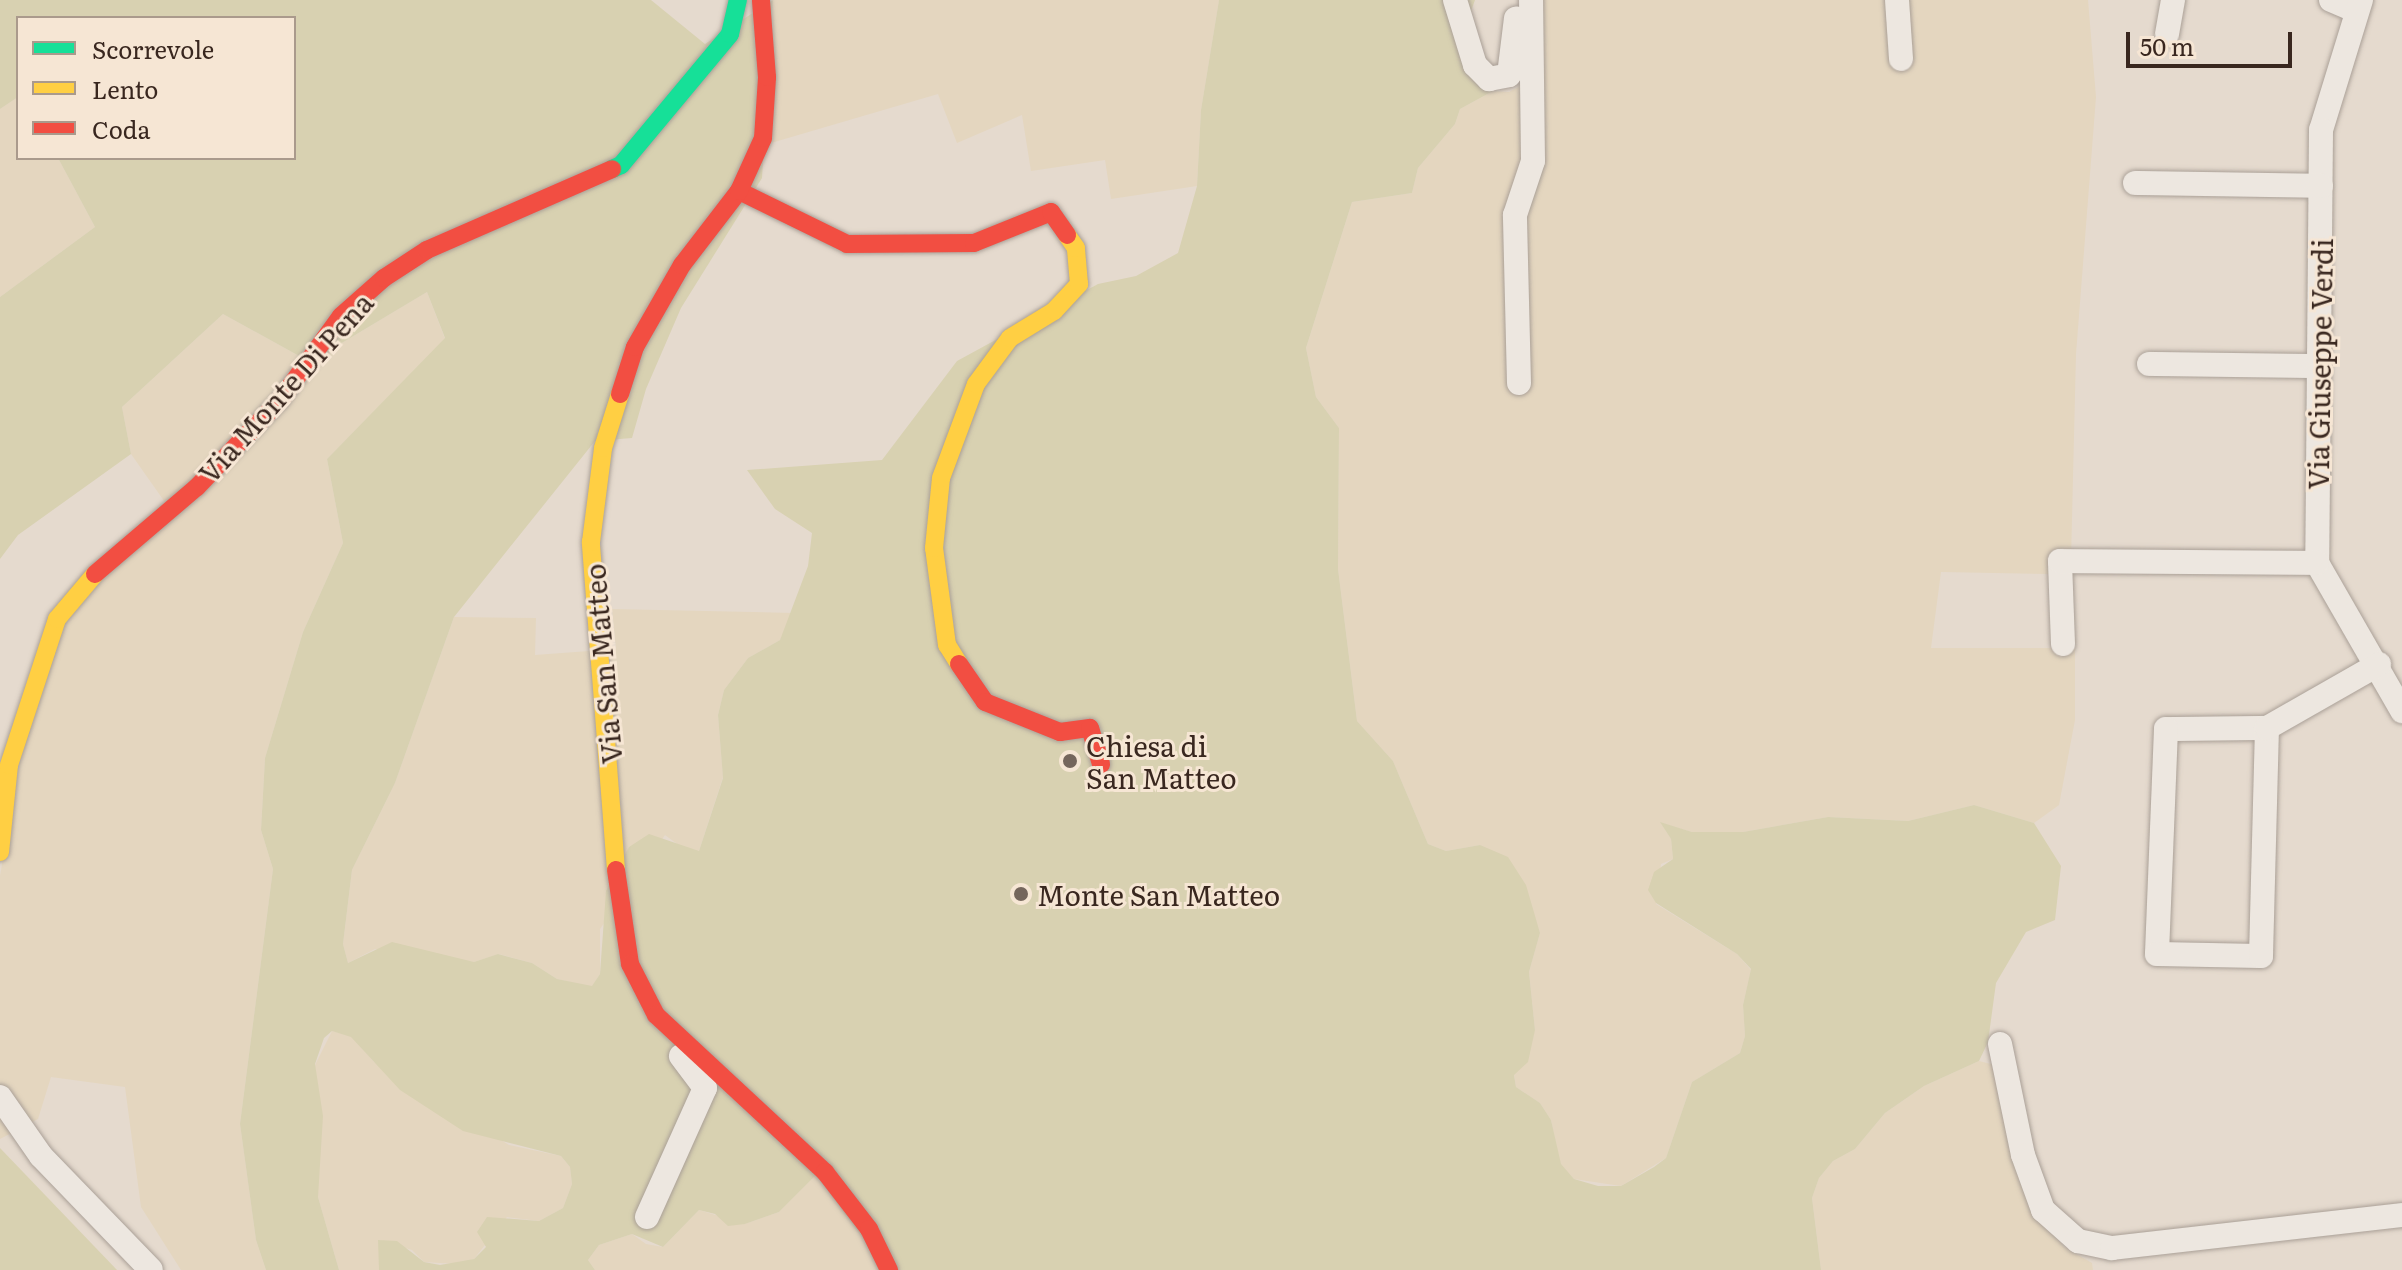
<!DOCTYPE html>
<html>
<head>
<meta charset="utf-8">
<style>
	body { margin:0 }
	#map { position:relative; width:2402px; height:1270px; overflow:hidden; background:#e5dace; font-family:Literata,serif }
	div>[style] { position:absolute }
	.farmland>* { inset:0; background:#e4d6bf }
	.green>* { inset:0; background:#d8d1b1 }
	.roads { filter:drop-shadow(0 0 2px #aaa097) drop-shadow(0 0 2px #aaa097) }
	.street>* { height:24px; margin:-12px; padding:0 12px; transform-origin:12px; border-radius:12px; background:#ede7e0 }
	.fast>* { height:18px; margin:-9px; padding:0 9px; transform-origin:9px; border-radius:9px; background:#16e098 }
	.slow>* { height:18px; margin:-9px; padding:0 9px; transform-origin:9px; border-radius:9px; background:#ffcf43 }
	.jam>* { height:18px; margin:-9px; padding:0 9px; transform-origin:9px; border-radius:9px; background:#f24e42 }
	.dots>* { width:22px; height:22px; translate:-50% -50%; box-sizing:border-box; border:4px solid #f6e6d4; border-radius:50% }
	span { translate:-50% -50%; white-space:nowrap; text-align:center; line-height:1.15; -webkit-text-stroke:6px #f6e6d4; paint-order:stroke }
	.street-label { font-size:28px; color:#39271f }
	.poi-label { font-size:28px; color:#39271f }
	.left { translate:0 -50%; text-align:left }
	.legend { position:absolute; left:16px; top:16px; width:280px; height:144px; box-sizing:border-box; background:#f6e6d4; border:2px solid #aa9a8c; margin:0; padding:10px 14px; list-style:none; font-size:24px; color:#39271f }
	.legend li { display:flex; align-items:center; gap:16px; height:40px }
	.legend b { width:40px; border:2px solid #aa9a8c }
	.scale { position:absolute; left:2126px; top:32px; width:166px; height:36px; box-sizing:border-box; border:4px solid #39271f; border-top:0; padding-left:10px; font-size:24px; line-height:28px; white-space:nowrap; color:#39271f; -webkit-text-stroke:6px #f6e6d4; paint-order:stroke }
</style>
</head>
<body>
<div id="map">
	<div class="farmland">
		<i style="clip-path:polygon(773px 0,1219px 0,1201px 110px,1197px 186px,1111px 199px,1105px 160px,1031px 171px,1022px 115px,957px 143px,938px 94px,771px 143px)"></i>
		<i style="clip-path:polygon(1529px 0,2088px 0,2096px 97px,2076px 354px,2071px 560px,2048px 559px,2048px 574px,1941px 572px,1931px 648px,2075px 648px,2075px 720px,2059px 805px,2034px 823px,1974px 805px,1908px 821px,1828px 817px,1743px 832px,1692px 832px,1661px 823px,1671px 839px,1673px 859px,1661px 864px,1656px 904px,1737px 954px,1751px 970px,1743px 1005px,1745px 1036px,1740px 1053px,1692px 1082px,1666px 1158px,1621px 1186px,1574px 1179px,1560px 1164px,1551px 1120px,1540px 1103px,1516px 1087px,1514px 1074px,1535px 1030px,1529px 972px,1540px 933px,1532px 910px,1480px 845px,1446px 851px,1428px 844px,1393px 761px,1357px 721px,1338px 569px,1339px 428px,1316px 397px,1306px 348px,1352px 202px,1412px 193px,1418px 168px,1455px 124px,1460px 109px,1493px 91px,1509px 92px,1524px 84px)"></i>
		<i style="clip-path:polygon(18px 97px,18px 158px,58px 158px,95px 227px,0 297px,0 109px)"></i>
		<i style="clip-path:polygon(427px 292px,445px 339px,327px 459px,343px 543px,303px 632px,265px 758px,261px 830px,273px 869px,240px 1124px,256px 1240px,266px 1270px,181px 1270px,141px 1207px,125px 1087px,51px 1077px,38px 1119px,0 1139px,0 876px,41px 640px,169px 508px,131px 454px,122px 407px,223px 314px,310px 362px)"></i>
		<i style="clip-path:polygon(612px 609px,794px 613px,780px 640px,748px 658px,724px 690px,718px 715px,723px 777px,699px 851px,684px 849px,665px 835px,600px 929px,600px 974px,592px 987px,557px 979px,532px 963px,499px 954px,474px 962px,375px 949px,348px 963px,343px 944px,352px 870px,395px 783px,454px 617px,536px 618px,535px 655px,616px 649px)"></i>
		<i style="clip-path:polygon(332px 1031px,351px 1036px,374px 1062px,509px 1145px,561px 1156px,570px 1167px,572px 1184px,563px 1208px,539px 1221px,507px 1217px,474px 1259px,457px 1264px,424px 1262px,412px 1250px,379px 1240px,379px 1270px,339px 1270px,318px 1197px,315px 1065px)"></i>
		<i style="clip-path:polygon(1979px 1061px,1999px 1066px,2042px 1217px,2064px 1247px,2092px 1263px,2093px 1270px,1821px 1270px,1812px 1198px,1819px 1178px,1833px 1161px,1855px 1149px,1885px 1113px,1924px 1086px)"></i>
		<i style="clip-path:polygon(816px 1175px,886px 1270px,595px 1270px,588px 1260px,599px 1245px,632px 1234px,646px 1244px,663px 1247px,699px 1210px,745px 1224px,779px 1212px)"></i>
	</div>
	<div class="green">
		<i style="clip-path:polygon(0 0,651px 0,705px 44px,773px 0,762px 178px,681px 308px,646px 389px,632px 438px,595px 441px,454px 617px,395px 783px,352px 870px,343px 944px,348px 963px,392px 942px,474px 962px,498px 954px,532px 963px,557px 979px,592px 986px,600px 974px,606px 891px,629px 847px,649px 834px,699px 851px,723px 778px,718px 715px,724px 690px,748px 658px,780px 640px,808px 566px,812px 533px,775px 509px,747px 470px,882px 460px,957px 361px,1098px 284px,1136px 276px,1178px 253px,1197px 186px,1201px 110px,1219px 0,1475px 0,1462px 36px,1483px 85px,1493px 91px,1460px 109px,1455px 124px,1418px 168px,1412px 193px,1352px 202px,1306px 348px,1316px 397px,1339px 428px,1338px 569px,1357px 721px,1393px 761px,1428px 844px,1446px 851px,1480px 845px,1508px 857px,1526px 885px,1540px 933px,1529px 972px,1535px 1030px,1528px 1062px,1514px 1075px,1516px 1087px,1540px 1103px,1551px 1120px,1561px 1164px,1574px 1179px,1598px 1186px,1621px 1186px,1654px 1167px,1666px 1158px,1692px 1082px,1740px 1053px,1745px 1036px,1743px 1005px,1751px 969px,1737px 954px,1656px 903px,1648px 890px,1654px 872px,1673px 859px,1671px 839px,1660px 822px,1692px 832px,1743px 832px,1828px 817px,1908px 821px,1974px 805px,2034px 823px,2061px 866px,2055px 920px,2026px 932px,1996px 983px,1988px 1042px,1979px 1061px,1924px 1086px,1885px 1113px,1855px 1149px,1833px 1161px,1819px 1178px,1812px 1198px,1821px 1270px,886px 1270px,816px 1175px,779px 1212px,745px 1224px,728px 1226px,715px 1214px,699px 1210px,663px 1247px,632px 1234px,599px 1245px,588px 1260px,595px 1270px,379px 1270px,378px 1240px,397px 1241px,424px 1262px,440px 1265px,474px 1259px,486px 1247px,477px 1232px,487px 1217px,539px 1221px,563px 1208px,572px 1184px,570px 1167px,561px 1156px,463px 1131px,400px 1090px,351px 1037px,332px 1031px,324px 1038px,315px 1064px,323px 1116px,318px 1197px,339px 1270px,266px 1270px,256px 1240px,240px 1124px,273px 869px,261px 830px,265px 758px,303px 632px,343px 543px,327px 459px,445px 338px,427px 292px,310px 362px,223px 314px,122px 407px,131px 454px,18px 535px,0 559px,0 297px,95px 227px,58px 158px,294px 158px,294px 18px,18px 18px,18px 97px,0 109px)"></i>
		<i style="clip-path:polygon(0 1148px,117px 1270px,0 1270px)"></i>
	</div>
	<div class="roads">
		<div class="street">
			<i style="left:1455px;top:0;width:68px;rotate:72.9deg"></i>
			<i style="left:1475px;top:65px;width:20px;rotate:45deg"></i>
			<i style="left:1489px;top:79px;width:20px;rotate:-11deg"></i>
			<i style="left:1509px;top:75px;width:57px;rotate:-83deg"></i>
			<i style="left:1897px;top:0;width:59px;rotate:86.1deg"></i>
			<i style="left:2331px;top:0;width:28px;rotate:23deg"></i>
			<i style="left:2361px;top:0;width:136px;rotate:107.1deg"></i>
			<i style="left:2321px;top:130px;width:433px;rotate:90.5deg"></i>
			<i style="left:2317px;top:563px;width:171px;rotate:60.1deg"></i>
			<i style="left:2167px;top:34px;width:35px;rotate:-80deg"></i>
			<i style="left:2135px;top:183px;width:186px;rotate:0.9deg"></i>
			<i style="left:2149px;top:364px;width:169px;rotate:0.7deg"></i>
			<i style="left:1519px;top:383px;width:168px;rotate:-91.4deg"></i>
			<i style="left:1515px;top:215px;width:57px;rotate:-71.6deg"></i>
			<i style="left:1533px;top:161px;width:161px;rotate:-90.7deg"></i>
			<i style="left:2063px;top:644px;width:83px;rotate:-92.1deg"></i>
			<i style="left:2060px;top:561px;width:257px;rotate:0.4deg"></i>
			<i style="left:2267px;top:728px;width:101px;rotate:179.4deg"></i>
			<i style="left:2166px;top:729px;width:225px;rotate:92.3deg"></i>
			<i style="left:2157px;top:954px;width:104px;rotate:1.1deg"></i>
			<i style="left:2261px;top:956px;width:228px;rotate:-88.5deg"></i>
			<i style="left:2267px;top:728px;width:129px;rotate:-29.7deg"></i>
			<i style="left:2000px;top:1044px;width:113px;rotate:78.3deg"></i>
			<i style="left:2023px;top:1155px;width:59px;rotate:70deg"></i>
			<i style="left:2043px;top:1210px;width:47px;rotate:41.5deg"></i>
			<i style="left:2078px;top:1241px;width:35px;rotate:12deg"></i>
			<i style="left:2112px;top:1248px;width:292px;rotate:-6.5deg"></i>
			<i style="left:0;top:1097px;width:72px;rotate:55.2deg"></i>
			<i style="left:41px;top:1156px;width:158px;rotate:46deg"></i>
			<i style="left:647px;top:1217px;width:141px;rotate:-65.8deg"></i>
			<i style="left:705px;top:1088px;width:40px;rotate:-127deg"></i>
		</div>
		<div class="fast">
			<i style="left:612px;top:169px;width:10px;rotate:-24deg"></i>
			<i style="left:621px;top:165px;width:170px;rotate:-50.2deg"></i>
			<i style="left:730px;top:34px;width:35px;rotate:-77deg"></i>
		</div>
		<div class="slow">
			<i style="left:959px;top:664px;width:22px;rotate:-122deg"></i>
			<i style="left:947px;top:645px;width:98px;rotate:-97.6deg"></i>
			<i style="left:934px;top:548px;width:70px;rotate:-84.3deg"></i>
			<i style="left:941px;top:478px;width:100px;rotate:-69.6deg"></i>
			<i style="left:976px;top:384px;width:57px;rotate:-53.5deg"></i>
			<i style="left:1010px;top:338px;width:52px;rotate:-31.5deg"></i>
			<i style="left:1054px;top:311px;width:37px;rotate:-47deg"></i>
			<i style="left:1079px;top:284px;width:36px;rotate:-95deg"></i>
			<i style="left:1076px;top:248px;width:16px;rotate:-125deg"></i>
			<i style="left:0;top:852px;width:87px;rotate:-84.1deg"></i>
			<i style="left:9px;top:765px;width:154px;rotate:-71.8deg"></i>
			<i style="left:57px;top:619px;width:59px;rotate:-49.8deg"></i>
			<i style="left:616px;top:870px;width:329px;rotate:-94.4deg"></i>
			<i style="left:591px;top:542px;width:95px;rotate:-82.7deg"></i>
			<i style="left:603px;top:448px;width:57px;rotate:-72.5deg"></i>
		</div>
		<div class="jam">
			<i style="left:739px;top:191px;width:120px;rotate:26.1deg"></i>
			<i style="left:847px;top:244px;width:127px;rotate:-0.5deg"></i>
			<i style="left:974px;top:243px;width:83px;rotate:-21.9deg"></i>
			<i style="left:1051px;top:212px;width:28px;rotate:55deg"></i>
			<i style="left:620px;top:394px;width:49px;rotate:-72.3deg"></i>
			<i style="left:635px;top:347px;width:95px;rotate:-60.2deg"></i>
			<i style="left:682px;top:265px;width:93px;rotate:-52.4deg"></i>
			<i style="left:739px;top:191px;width:58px;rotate:-65.6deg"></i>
			<i style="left:763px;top:138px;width:61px;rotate:-86.2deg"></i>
			<i style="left:767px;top:77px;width:77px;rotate:-94.5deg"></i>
			<i style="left:95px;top:574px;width:134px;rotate:-40.5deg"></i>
			<i style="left:197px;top:487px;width:122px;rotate:-46.3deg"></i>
			<i style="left:281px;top:399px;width:102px;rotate:-54.1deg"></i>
			<i style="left:341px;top:316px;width:57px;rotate:-41.5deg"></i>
			<i style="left:384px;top:278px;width:51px;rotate:-33.1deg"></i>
			<i style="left:427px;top:250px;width:202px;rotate:-23.6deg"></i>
			<i style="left:959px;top:664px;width:46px;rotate:55.6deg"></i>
			<i style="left:985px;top:702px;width:81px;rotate:21.8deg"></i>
			<i style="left:1060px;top:732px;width:30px;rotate:-8deg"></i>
			<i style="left:1090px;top:728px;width:38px;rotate:73deg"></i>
			<i style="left:616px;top:870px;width:95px;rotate:81.5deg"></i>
			<i style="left:630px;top:964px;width:57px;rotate:63deg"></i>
			<i style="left:656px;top:1015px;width:231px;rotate:42.9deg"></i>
			<i style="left:825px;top:1172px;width:72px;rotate:52.3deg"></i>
			<i style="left:869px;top:1229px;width:46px;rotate:64deg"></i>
		</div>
	</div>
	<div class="dots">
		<i style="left:1070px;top:761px;background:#75665c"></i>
		<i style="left:1021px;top:894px;background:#75665c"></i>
	</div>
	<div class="street-label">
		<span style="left:2319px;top:364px;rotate:-89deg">Via Giuseppe Verdi</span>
		<span style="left:285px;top:387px;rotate:-48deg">Via Monte Di Pena</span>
		<span style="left:602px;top:664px;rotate:-95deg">Via San Matteo</span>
	</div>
	<div class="poi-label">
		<span class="left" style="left:1086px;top:761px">Chiesa di<br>San Matteo</span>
		<span class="left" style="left:1037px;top:894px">Monte San Matteo</span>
	</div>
	<ul class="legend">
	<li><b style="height:10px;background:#16e098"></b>Scorrevole</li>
	<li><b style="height:10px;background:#ffcf43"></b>Lento</li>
	<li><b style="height:10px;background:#f24e42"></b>Coda</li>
	</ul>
	<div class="scale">50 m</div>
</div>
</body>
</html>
